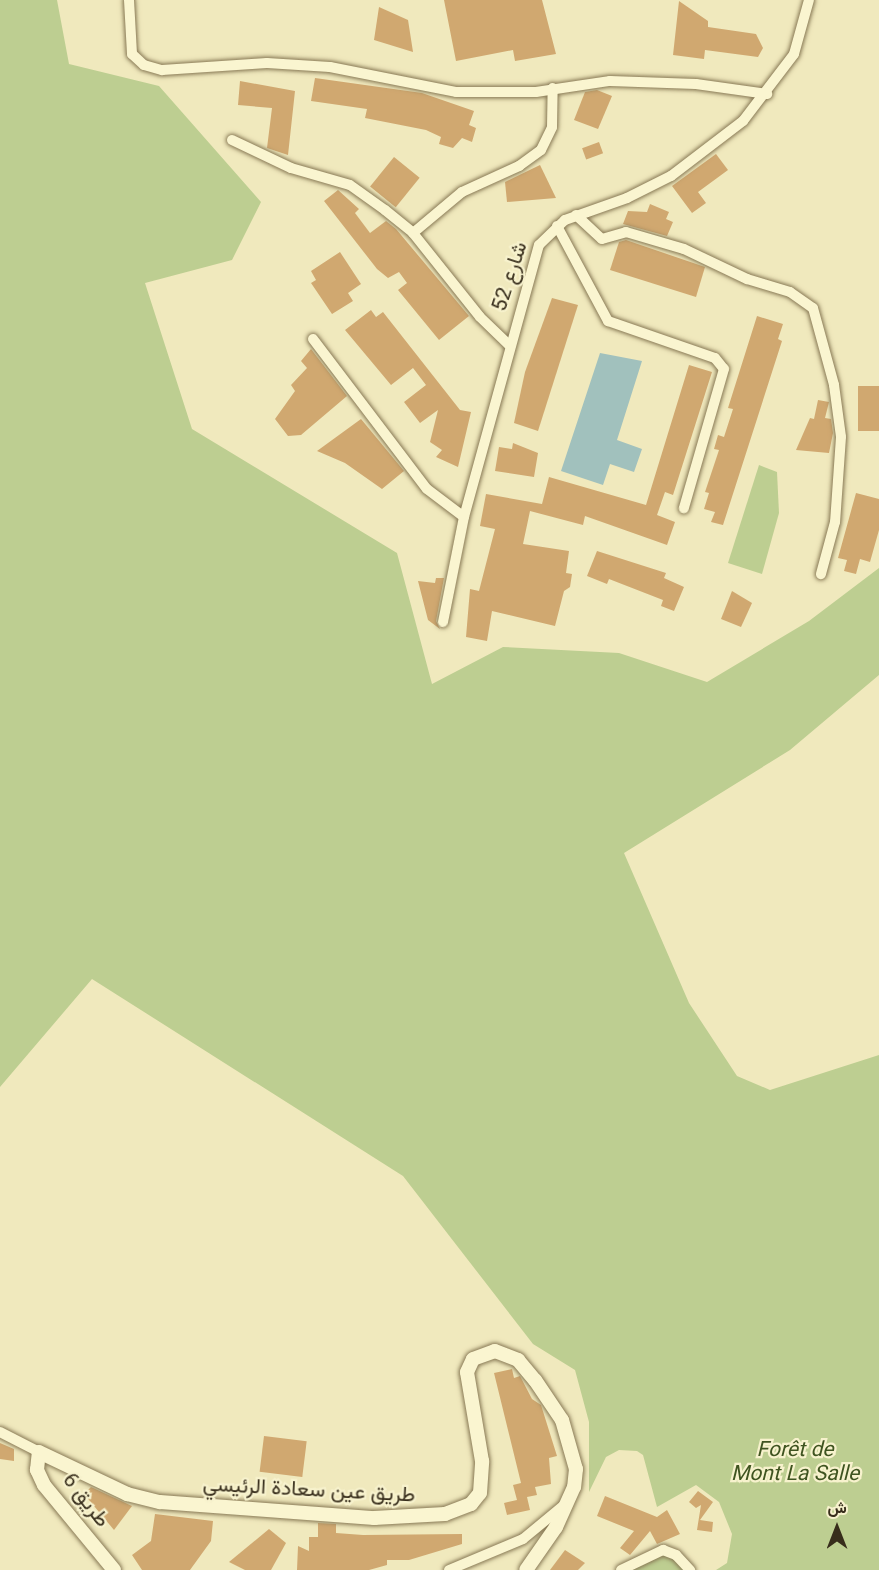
<!DOCTYPE html>
<html>
<head>
<meta charset="utf-8">
<style>
	body { margin:0 }
	#map { position:relative; width:879px; height:1570px; overflow:hidden; background:#f0e9bd; font-family:Georgia,Vazirmatn,serif }
	div>[style] { position:absolute }
	.green>* { inset:0; background:#bdce91 }
	.water>* { inset:0; background:#a1c1bd }
	.building>* { inset:0; background:#d0a870; transform-origin:0 0 }
	.roads { filter:drop-shadow(0 0 2px #887955) drop-shadow(0 0 2px #887955) }
	.minor>* { height:10px; margin:-5px; padding:0 5px; transform-origin:5px; border-radius:5px; background:#faf5d0 }
	.tertiary>* { height:14px; margin:-7px; padding:0 7px; transform-origin:7px; border-radius:7px; background:#faf5d0 }
	span { translate:-50% -50%; white-space:nowrap; text-align:center; line-height:1.15; -webkit-text-stroke:4.5px #f7f2cd; paint-order:stroke }
	.street-label { font-size:21px; color:#372d1b }
	.park-label { font-size:21px; color:#3f5420; font-style:italic }
	.north { position:absolute; left:807px; top:1498px; width:60px; height:60px; -webkit-text-stroke:4px #f7f2cd; paint-order:stroke; rotate:0deg; font-size:16px; font-weight:700; line-height:24px; text-align:center; color:#372d1b }
	.north::after { content:''; display:block; margin:auto; width:21px; height:27px; background:#372d1b; clip-path:polygon(50% 0,100% 100%,50% 72%,0 100%) }
</style>
</head>
<body>
<div id="map">
	<div class="green">
		<i style="clip-path:polygon(0 0,57px 0,69px 64px,159px 86px,261px 202px,232px 260px,145px 283px,192px 429px,397px 553px,432px 684px,503px 647px,619px 653px,707px 682px,809px 621px,879px 568px,879px 675px,790px 750px,624px 853px,689px 1003px,737px 1076px,770px 1090px,879px 1055px,879px 1570px,716px 1570px,727px 1563px,732px 1534px,719px 1502px,696px 1485px,657px 1507px,643px 1455px,637px 1451px,619px 1450px,606px 1457px,589px 1492px,589px 1422px,575px 1370px,533px 1344px,403px 1176px,92px 979px,0 1087px)"></i>
		<i style="clip-path:polygon(759px 465px,777px 472px,779px 513px,762px 574px,728px 563px)"></i>
		<i style="clip-path:polygon(661px 1551px,688px 1570px,624px 1570px)"></i>
	</div>
	<div class="water">
		<i style="clip-path:polygon(600px 353px,642px 361px,617px 440px,642px 449px,634px 472px,610px 464px,603px 485px,561px 471px)"></i>
	</div>
	<div class="building">
		<i style="clip-path:polygon(444px 0,542px 0,556px 54px,515px 61px,513px 50px,456px 61px)"></i>
		<i style="clip-path:polygon(679px 1px,708px 21px,708px 27px,756px 34px,763px 48px,758px 57px,705px 50px,704px 59px,673px 55px)"></i>
		<i style="clip-path:polygon(379px 7px,408px 20px,413px 52px,374px 40px)"></i>
		<i style="clip-path:polygon(315px 78px,422px 93px,474px 111px,469px 125px,476px 128px,472px 142px,462px 138px,453px 148px,439px 144px,441px 137px,426px 130px,365px 118px,367px 109px,311px 101px)"></i>
		<i style="clip-path:polygon(240px 81px,295px 91px,288px 155px,267px 148px,272px 108px,238px 105px)"></i>
		<i style="clip-path:polygon(597px 90px,612px 96px,598px 129px,574px 120px,585px 92px)"></i>
		<i style="left:599px;top:142px;width:12px;height:18px;rotate:70deg"></i>
		<i style="clip-path:polygon(716px 154px,728px 170px,698px 192px,706px 203px,692px 213px,672px 186px)"></i>
		<i style="left:394px;top:157px;width:33px;height:38px;rotate:39deg"></i>
		<i style="clip-path:polygon(540px 165px,556px 198px,507px 202px,505px 182px)"></i>
		<i style="clip-path:polygon(338px 190px,359px 209px,355px 213px,370px 233px,386px 221px,396px 229px,469px 316px,439px 340px,398px 290px,407px 283px,399px 272px,388px 278px,377px 269px,324px 201px)"></i>
		<i style="clip-path:polygon(650px 204px,669px 212px,666px 219px,673px 222px,667px 236px,623px 224px,628px 211px,647px 212px)"></i>
		<i style="clip-path:polygon(626px 240px,705px 267px,696px 297px,610px 270px,619px 242px)"></i>
		<i style="clip-path:polygon(340px 252px,361px 284px,348px 293px,353px 301px,332px 314px,311px 283px,316px 280px,311px 271px)"></i>
		<i style="clip-path:polygon(552px 298px,578px 305px,538px 431px,514px 423px,525px 372px)"></i>
		<i style="clip-path:polygon(371px 310px,376px 317px,383px 312px,460px 410px,471px 412px,458px 467px,436px 457px,442px 450px,430px 442px,438px 410px,420px 423px,404px 402px,426px 385px,413px 368px,391px 385px,345px 330px)"></i>
		<i style="clip-path:polygon(757px 316px,783px 324px,778px 339px,782px 341px,723px 525px,711px 522px,715px 512px,704px 509px,709px 493px,705px 492px,719px 450px,714px 449px,718px 435px,724px 437px,733px 409px,728px 408px)"></i>
		<i style="clip-path:polygon(311px 349px,347px 396px,301px 435px,288px 436px,275px 419px,295px 391px,291px 385px,307px 368px,301px 361px)"></i>
		<i style="clip-path:polygon(689px 365px,712px 372px,673px 495px,665px 492px,657px 515px,675px 522px,667px 545px,585px 516px,583px 525px,530px 511px,523px 544px,569px 551px,566px 573px,572px 574px,570px 587px,564px 591px,555px 626px,492px 611px,487px 641px,466px 637px,470px 589px,479px 591px,495px 529px,480px 526px,486px 494px,542px 504px,549px 477px,646px 505px)"></i>
		<i style="left:858px;top:386px;width:21px;height:45px"></i>
		<i style="clip-path:polygon(818px 400px,829px 402px,825px 418px,831px 419px,833px 433px,829px 453px,796px 450px,810px 418px,814px 419px)"></i>
		<i style="clip-path:polygon(361px 419px,404px 471px,382px 489px,345px 463px,317px 451px)"></i>
		<i style="clip-path:polygon(513px 443px,538px 453px,534px 477px,495px 471px,499px 447px,512px 449px)"></i>
		<i style="clip-path:polygon(856px 493px,879px 499px,879px 530px,870px 562px,860px 559px,856px 574px,844px 571px,847px 560px,838px 558px)"></i>
		<i style="clip-path:polygon(597px 551px,666px 573px,664px 578px,684px 587px,674px 611px,661px 606px,663px 600px,609px 579px,607px 584px,587px 576px)"></i>
		<i style="clip-path:polygon(436px 578px,444px 578px,436px 621px,440px 629px,428px 620px,418px 581px,435px 583px)"></i>
		<i style="clip-path:polygon(732px 591px,752px 603px,741px 627px,721px 619px)"></i>
		<i style="clip-path:polygon(512px 1369px,514px 1378px,520px 1376px,532px 1399px,541px 1405px,557px 1456px,549px 1458px,551px 1484px,535px 1487px,537px 1495px,527px 1497px,530px 1510px,507px 1515px,504px 1503px,517px 1500px,513px 1485px,521px 1483px,494px 1373px)"></i>
		<i style="left:264px;top:1436px;width:43px;height:36px;rotate:7deg"></i>
		<i style="clip-path:polygon(0 1443px,14px 1449px,14px 1461px,0 1459px)"></i>
		<i style="clip-path:polygon(91px 1487px,132px 1506px,114px 1530px,84px 1494px)"></i>
		<i style="clip-path:polygon(698px 1491px,713px 1502px,700px 1520px,713px 1522px,712px 1532px,697px 1530px,701px 1505px,696px 1508px,689px 1502px)"></i>
		<i style="clip-path:polygon(605px 1496px,657px 1517px,667px 1510px,680px 1534px,657px 1544px,650px 1531px,630px 1555px,620px 1548px,634px 1531px,597px 1516px)"></i>
		<i style="clip-path:polygon(155px 1514px,213px 1521px,211px 1541px,190px 1570px,142px 1570px,132px 1555px,151px 1541px)"></i>
		<i style="clip-path:polygon(318px 1523px,336px 1524px,336px 1533px,363px 1535px,462px 1534px,462px 1544px,409px 1560px,387px 1560px,387px 1565px,369px 1570px,297px 1570px,298px 1546px,309px 1551px,309px 1537px,318px 1537px)"></i>
		<i style="clip-path:polygon(269px 1529px,286px 1543px,271px 1570px,245px 1570px,229px 1562px)"></i>
		<i style="clip-path:polygon(565px 1550px,585px 1563px,578px 1570px,550px 1570px)"></i>
	</div>
	<div class="roads">
		<div class="minor">
			<i style="left:129px;top:0;width:54px;rotate:86.8deg"></i>
			<i style="left:132px;top:54px;width:16px;rotate:43deg"></i>
			<i style="left:144px;top:65px;width:19px;rotate:16deg"></i>
			<i style="left:162px;top:70px;width:105px;rotate:-3.8deg"></i>
			<i style="left:267px;top:63px;width:63px;rotate:3.6deg"></i>
			<i style="left:330px;top:67px;width:128px;rotate:11.2deg"></i>
			<i style="left:456px;top:92px;width:80px"></i>
			<i style="left:536px;top:92px;width:75px;rotate:-8.5deg"></i>
			<i style="left:610px;top:81px;width:86px;rotate:2deg"></i>
			<i style="left:696px;top:84px;width:72px;rotate:8deg"></i>
			<i style="left:232px;top:140px;width:65px;rotate:25.4deg"></i>
			<i style="left:291px;top:168px;width:61px;rotate:16.1deg"></i>
			<i style="left:350px;top:185px;width:43px;rotate:35.5deg"></i>
			<i style="left:385px;top:210px;width:36px;rotate:39deg"></i>
			<i style="left:413px;top:233px;width:107px;rotate:51.4deg"></i>
			<i style="left:480px;top:317px;width:42px;rotate:44deg"></i>
			<i style="left:576px;top:215px;width:35px;rotate:43deg"></i>
			<i style="left:602px;top:239px;width:25px;rotate:-16deg"></i>
			<i style="left:626px;top:232px;width:60px;rotate:16.3deg"></i>
			<i style="left:684px;top:249px;width:70px;rotate:25.5deg"></i>
			<i style="left:747px;top:279px;width:45px;rotate:16.8deg"></i>
			<i style="left:790px;top:292px;width:28px;rotate:35deg"></i>
			<i style="left:813px;top:308px;width:80px;rotate:74.7deg"></i>
			<i style="left:834px;top:385px;width:52px;rotate:82.3deg"></i>
			<i style="left:841px;top:437px;width:85px;rotate:94deg"></i>
			<i style="left:835px;top:522px;width:54px;rotate:105.1deg"></i>
			<i style="left:557px;top:226px;width:108px;rotate:61.8deg"></i>
			<i style="left:608px;top:321px;width:113px;rotate:19.1deg"></i>
			<i style="left:715px;top:358px;width:14px;rotate:51deg"></i>
			<i style="left:724px;top:369px;width:145px;rotate:106.1deg"></i>
			<i style="left:413px;top:233px;width:64px;rotate:-39.9deg"></i>
			<i style="left:462px;top:192px;width:63px;rotate:-24.5deg"></i>
			<i style="left:519px;top:166px;width:27px;rotate:-36deg"></i>
			<i style="left:541px;top:150px;width:25px;rotate:-64deg"></i>
			<i style="left:552px;top:127px;width:39px;rotate:-89deg"></i>
			<i style="left:313px;top:339px;width:188px;rotate:52.8deg"></i>
			<i style="left:427px;top:489px;width:46px;rotate:37.1deg"></i>
			<i style="left:443px;top:622px;width:107px;rotate:-78.7deg"></i>
			<i style="left:464px;top:517px;width:282px;rotate:-74.6deg"></i>
			<i style="left:539px;top:245px;width:36px;rotate:-44deg"></i>
			<i style="left:565px;top:220px;width:66px;rotate:-19.5deg"></i>
			<i style="left:627px;top:198px;width:49px;rotate:-26.6deg"></i>
			<i style="left:671px;top:176px;width:91px;rotate:-37.4deg"></i>
			<i style="left:743px;top:121px;width:84px;rotate:-52.7deg"></i>
			<i style="left:794px;top:54px;width:56px;rotate:-74.5deg"></i>
			<i style="left:0;top:1432px;width:44px;rotate:27.1deg"></i>
			<i style="left:449px;top:1570px;width:80px;rotate:-22.7deg"></i>
			<i style="left:523px;top:1539px;width:52px;rotate:-39.5deg"></i>
			<i style="left:621px;top:1570px;width:47px;rotate:-25.5deg"></i>
			<i style="left:663px;top:1550px;width:14px;rotate:21deg"></i>
			<i style="left:676px;top:1555px;width:21px;rotate:47deg"></i>
		</div>
		<div class="tertiary">
			<i style="left:114px;top:1570px;width:110px;rotate:-129.5deg"></i>
			<i style="left:44px;top:1485px;width:17px;rotate:-115deg"></i>
			<i style="left:37px;top:1470px;width:18px;rotate:-84deg"></i>
			<i style="left:39px;top:1452px;width:98px;rotate:25.5deg"></i>
			<i style="left:127px;top:1494px;width:34px;rotate:14deg"></i>
			<i style="left:160px;top:1502px;width:215px;rotate:4.3deg"></i>
			<i style="left:374px;top:1518px;width:71px;rotate:-3.2deg"></i>
			<i style="left:445px;top:1514px;width:28px;rotate:-21deg"></i>
			<i style="left:471px;top:1504px;width:14px;rotate:-51deg"></i>
			<i style="left:480px;top:1493px;width:32px;rotate:-86deg"></i>
			<i style="left:482px;top:1461px;width:90px;rotate:-99.6deg"></i>
			<i style="left:467px;top:1372px;width:14px;rotate:-65deg"></i>
			<i style="left:473px;top:1359px;width:23px;rotate:-20deg"></i>
			<i style="left:495px;top:1351px;width:25px;rotate:21deg"></i>
			<i style="left:518px;top:1360px;width:26px;rotate:50deg"></i>
			<i style="left:535px;top:1380px;width:48px;rotate:56deg"></i>
			<i style="left:562px;top:1420px;width:51px;rotate:74.1deg"></i>
			<i style="left:576px;top:1469px;width:18px;rotate:96deg"></i>
			<i style="left:574px;top:1487px;width:44px;rotate:114.2deg"></i>
			<i style="left:556px;top:1527px;width:52px;rotate:124.9deg"></i>
		</div>
	</div>
	<div class="street-label">
		<span style="left:511px;top:277px;rotate:-72deg">شارع 52</span>
		<span style="left:309px;top:1491px;rotate:3deg">طريق عين سعادة الرئيسي</span>
		<span style="left:85px;top:1501px;rotate:52deg">طريق 6</span>
	</div>
	<div class="park-label">
		<span style="left:795px;top:1463px">Forêt de<br>Mont La Salle</span>
	</div>
	<div class="north">ش</div>
</div>
</body>
</html>
